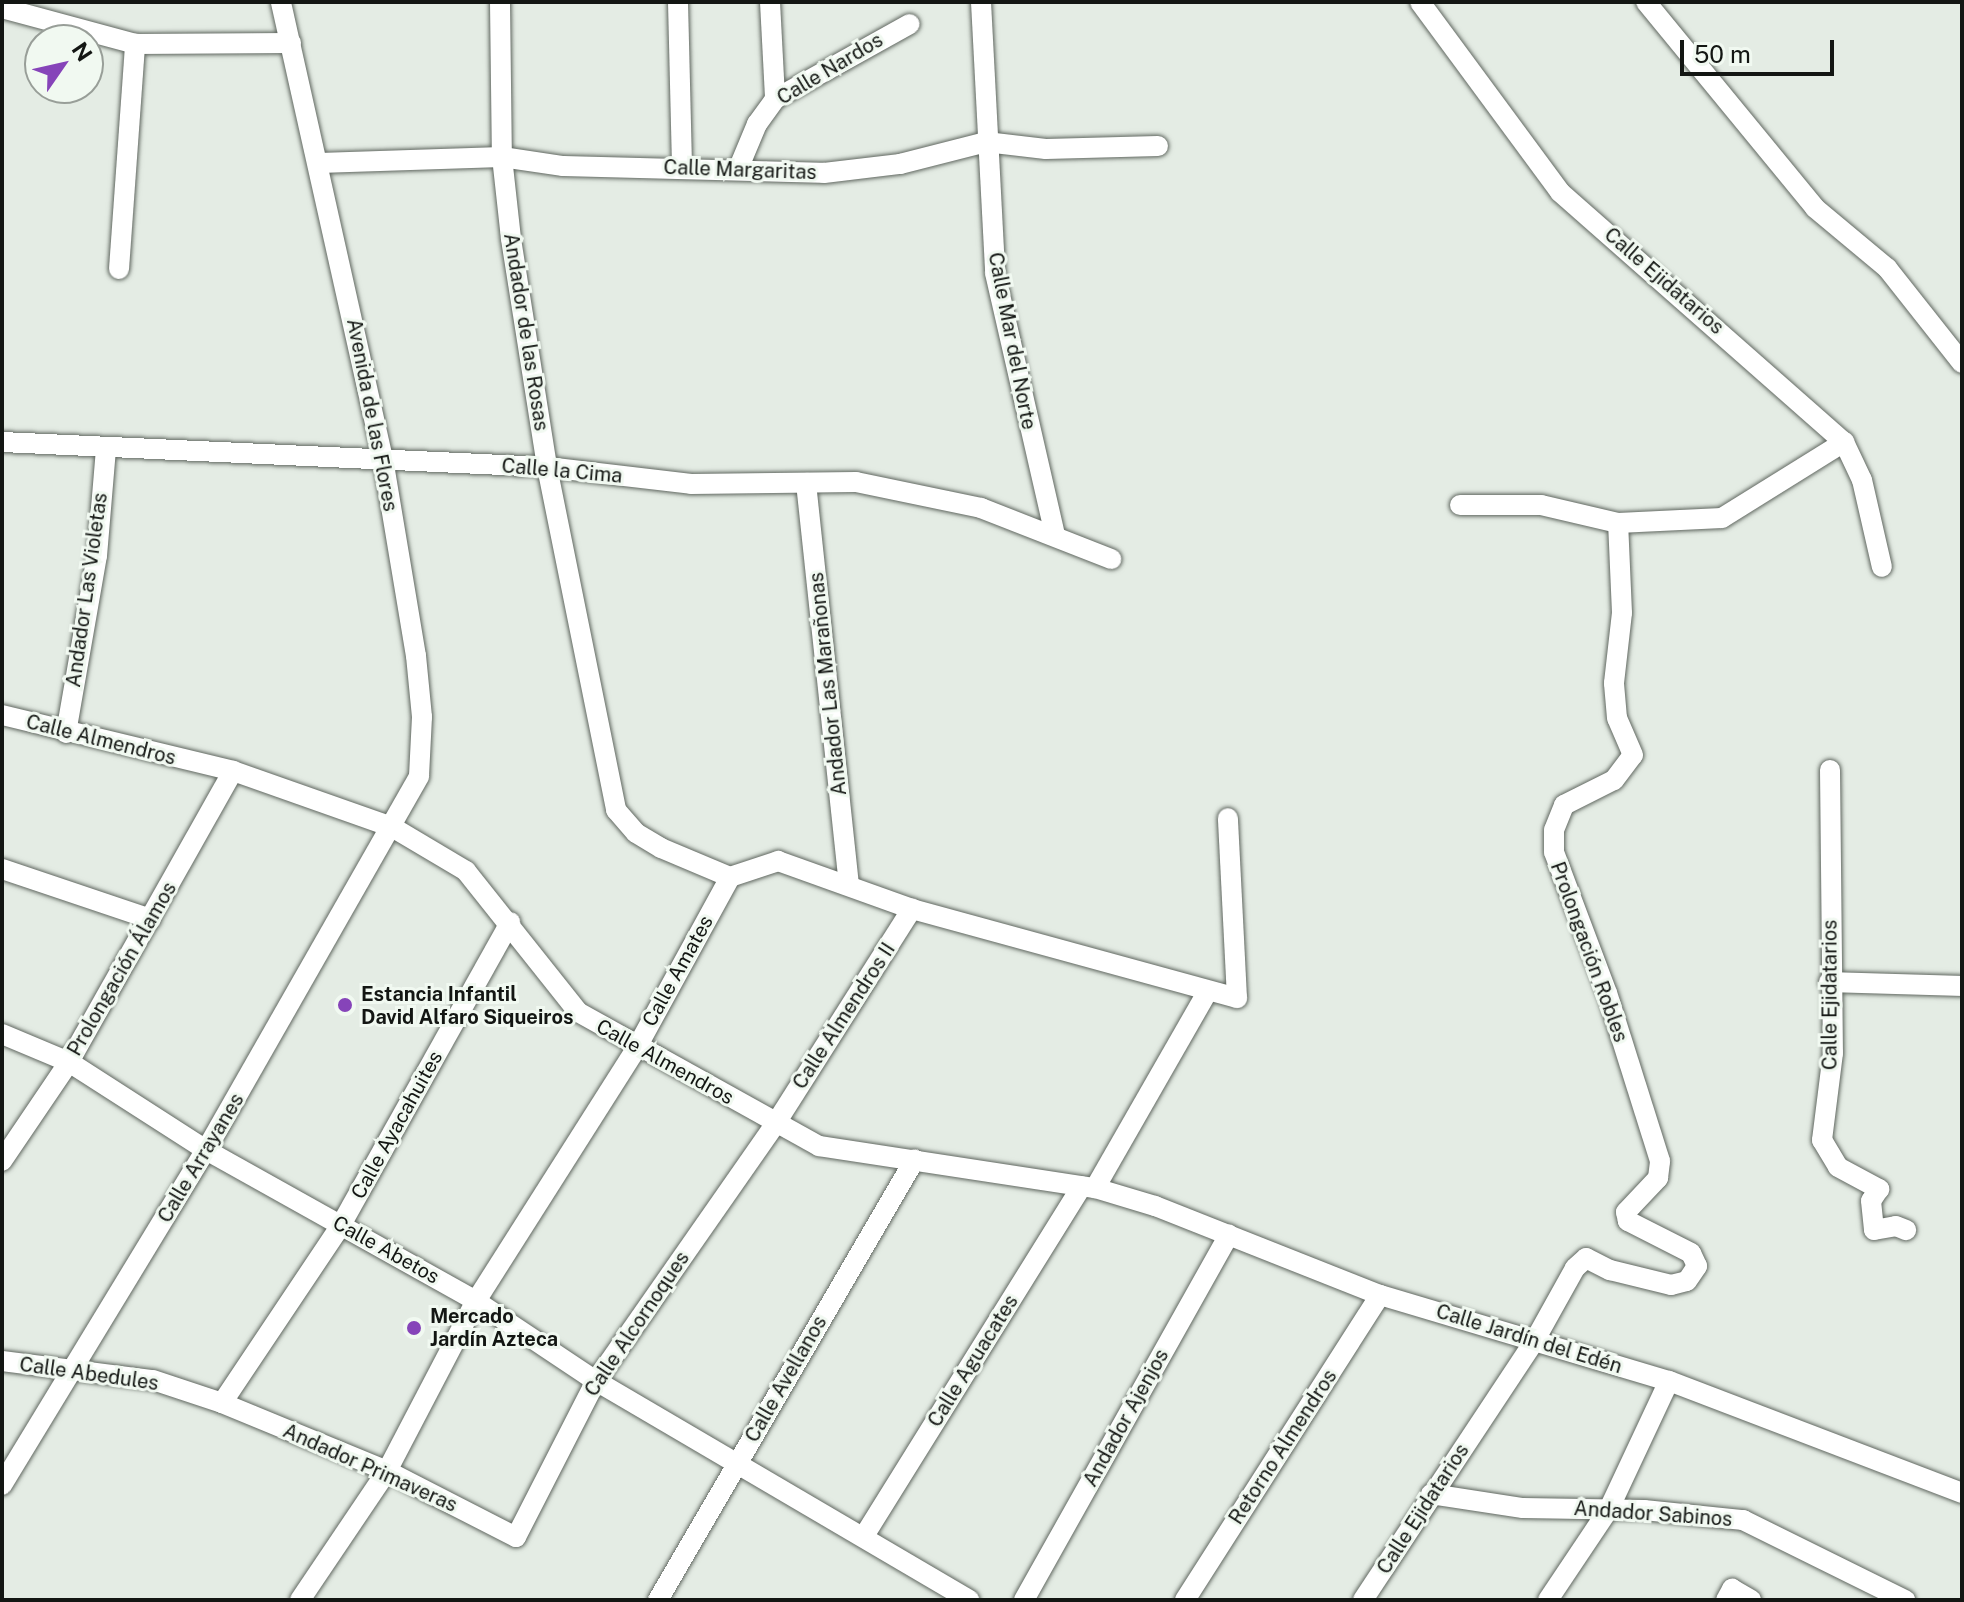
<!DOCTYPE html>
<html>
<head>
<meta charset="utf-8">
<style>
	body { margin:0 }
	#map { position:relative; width:1964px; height:1602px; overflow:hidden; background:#e4ece4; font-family:"Public Sans",sans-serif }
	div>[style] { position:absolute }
	.roads { filter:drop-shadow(0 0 2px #606760) drop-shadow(0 0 2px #606760) }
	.minor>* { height:20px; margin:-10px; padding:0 10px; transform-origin:10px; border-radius:10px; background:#fff }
	.dots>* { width:22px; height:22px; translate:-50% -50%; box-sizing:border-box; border:4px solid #f1f9f1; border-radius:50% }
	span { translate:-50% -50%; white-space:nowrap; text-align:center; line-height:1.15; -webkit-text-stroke:6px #f1f9f1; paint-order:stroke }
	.street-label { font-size:20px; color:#131613 }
	.poi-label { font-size:20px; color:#131613; font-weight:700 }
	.left { translate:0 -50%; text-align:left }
	.frame { position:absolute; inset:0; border:4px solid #131613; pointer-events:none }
	.north { position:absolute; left:24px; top:24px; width:80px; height:80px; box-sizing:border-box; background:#f1f9f1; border:2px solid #989e98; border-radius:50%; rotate:56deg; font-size:22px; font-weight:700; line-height:32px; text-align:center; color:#131613 }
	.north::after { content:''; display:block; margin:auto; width:28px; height:36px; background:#8644b9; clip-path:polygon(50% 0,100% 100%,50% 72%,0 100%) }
	.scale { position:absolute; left:1680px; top:40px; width:154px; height:36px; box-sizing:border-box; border:4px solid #131613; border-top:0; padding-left:10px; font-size:24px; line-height:28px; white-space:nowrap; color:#131613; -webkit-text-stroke:6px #f1f9f1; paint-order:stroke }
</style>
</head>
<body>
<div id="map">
	<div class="roads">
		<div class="minor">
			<i style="left:500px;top:2px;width:155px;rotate:89.3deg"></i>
			<i style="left:502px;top:157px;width:82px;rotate:83.7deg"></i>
			<i style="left:511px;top:239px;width:231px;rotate:81deg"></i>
			<i style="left:547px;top:467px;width:350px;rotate:78.6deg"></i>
			<i style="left:616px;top:810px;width:30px;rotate:49deg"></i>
			<i style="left:636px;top:833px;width:29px;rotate:31deg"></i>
			<i style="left:661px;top:848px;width:75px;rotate:22.8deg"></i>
			<i style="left:678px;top:2px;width:166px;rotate:88.6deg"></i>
			<i style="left:770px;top:2px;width:97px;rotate:87deg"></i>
			<i style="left:981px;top:2px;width:271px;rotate:87deg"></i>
			<i style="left:995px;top:273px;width:268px;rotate:77.1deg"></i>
			<i style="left:1420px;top:2px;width:236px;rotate:53.6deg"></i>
			<i style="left:1560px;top:192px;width:378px;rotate:41.4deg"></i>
			<i style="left:1844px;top:442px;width:42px;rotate:64.7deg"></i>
			<i style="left:1862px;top:480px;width:89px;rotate:77.1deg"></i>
			<i style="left:1646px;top:2px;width:266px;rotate:50.6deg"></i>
			<i style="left:1815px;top:208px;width:94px;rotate:39.8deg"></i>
			<i style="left:1887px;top:268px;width:121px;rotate:51.7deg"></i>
			<i style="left:2px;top:8px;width:138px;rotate:15.1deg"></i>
			<i style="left:135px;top:44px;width:156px;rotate:-0.4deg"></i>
			<i style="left:319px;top:163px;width:183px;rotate:-1.9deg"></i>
			<i style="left:502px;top:157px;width:62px;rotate:8.4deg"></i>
			<i style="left:563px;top:166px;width:261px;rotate:1.5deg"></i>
			<i style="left:824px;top:173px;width:77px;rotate:-6.8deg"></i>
			<i style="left:900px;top:164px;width:89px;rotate:-14.3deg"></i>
			<i style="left:986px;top:142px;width:60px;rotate:6.7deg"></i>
			<i style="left:1046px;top:149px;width:112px;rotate:-1.5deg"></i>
			<i style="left:739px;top:167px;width:47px;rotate:-67.3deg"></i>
			<i style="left:757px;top:124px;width:31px;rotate:-54deg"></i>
			<i style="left:775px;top:99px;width:154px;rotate:-29.1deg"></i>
			<i style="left:119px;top:269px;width:226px;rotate:-85.9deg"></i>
			<i style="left:2px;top:442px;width:546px;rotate:2.63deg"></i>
			<i style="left:547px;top:467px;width:145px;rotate:6.7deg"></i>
			<i style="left:691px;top:484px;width:165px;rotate:-0.7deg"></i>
			<i style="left:856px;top:482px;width:128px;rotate:11.7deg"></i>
			<i style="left:981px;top:508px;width:140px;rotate:21.4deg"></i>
			<i style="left:806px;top:483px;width:404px;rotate:83.9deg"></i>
			<i style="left:1460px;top:505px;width:81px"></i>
			<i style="left:1541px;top:505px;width:79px;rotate:13.2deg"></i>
			<i style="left:1618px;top:523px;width:104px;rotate:-2.8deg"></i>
			<i style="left:1722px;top:518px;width:144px;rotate:-31.9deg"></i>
			<i style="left:2px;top:715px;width:238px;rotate:13.6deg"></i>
			<i style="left:233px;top:771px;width:169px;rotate:19.4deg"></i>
			<i style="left:392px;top:827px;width:86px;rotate:30.7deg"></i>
			<i style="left:466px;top:871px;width:180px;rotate:51.5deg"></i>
			<i style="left:578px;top:1012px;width:276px;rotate:29.1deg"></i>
			<i style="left:819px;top:1146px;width:279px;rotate:8.7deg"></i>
			<i style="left:1095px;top:1188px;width:63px;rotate:16.7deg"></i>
			<i style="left:1155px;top:1206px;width:242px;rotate:21.6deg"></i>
			<i style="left:1380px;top:1295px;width:302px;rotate:16.6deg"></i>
			<i style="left:1669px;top:1381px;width:314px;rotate:20.9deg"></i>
			<i style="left:66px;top:733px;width:180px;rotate:-80.1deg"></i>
			<i style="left:97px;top:556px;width:108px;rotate:-85.2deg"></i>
			<i style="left:1830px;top:770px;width:283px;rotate:89.4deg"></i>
			<i style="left:1833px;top:1053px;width:88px;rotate:97.2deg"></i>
			<i style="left:1822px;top:1140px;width:31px;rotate:59deg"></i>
			<i style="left:1838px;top:1167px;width:47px;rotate:28.2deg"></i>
			<i style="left:1879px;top:1189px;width:14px;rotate:124deg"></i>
			<i style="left:1871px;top:1201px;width:29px;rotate:84deg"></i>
			<i style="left:1874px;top:1230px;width:22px;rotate:-10deg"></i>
			<i style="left:1896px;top:1226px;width:11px;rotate:22deg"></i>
			<i style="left:2px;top:869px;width:157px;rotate:18.6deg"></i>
			<i style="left:1829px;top:982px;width:133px;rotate:1.7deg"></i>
			<i style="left:2px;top:1034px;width:73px;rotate:22.7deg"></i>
			<i style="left:69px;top:1062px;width:163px;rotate:32.7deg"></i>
			<i style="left:206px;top:1150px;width:309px;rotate:29.2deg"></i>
			<i style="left:476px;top:1301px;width:144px;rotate:33.7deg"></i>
			<i style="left:596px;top:1381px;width:433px;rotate:30.4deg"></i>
			<i style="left:2px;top:1161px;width:120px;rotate:-55.9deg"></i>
			<i style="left:69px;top:1062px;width:334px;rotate:-60.6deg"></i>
			<i style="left:1095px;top:1188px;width:224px;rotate:-60.2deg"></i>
			<i style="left:2px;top:1361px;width:152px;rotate:7.2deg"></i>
			<i style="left:153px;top:1380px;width:73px;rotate:18.4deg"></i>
			<i style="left:222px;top:1403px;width:178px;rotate:22.4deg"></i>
			<i style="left:387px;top:1471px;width:145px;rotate:27.1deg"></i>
			<i style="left:516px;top:1537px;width:175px;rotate:-62.9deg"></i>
			<i style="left:596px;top:1381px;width:315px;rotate:-55.1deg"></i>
			<i style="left:776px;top:1123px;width:254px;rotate:-57.6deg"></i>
			<i style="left:222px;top:1403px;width:214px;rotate:-56.2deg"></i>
			<i style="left:341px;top:1225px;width:347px;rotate:-60.8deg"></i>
			<i style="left:2px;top:1485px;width:392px;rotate:-58.7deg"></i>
			<i style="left:206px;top:1150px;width:430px;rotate:-60.3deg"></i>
			<i style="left:419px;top:776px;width:59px;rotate:-87.1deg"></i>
			<i style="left:422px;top:717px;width:61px;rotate:-95.6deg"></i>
			<i style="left:416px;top:656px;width:200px;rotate:-99.5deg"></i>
			<i style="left:383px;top:459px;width:468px;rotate:-102.6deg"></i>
			<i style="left:1431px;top:1494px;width:93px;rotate:8.7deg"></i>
			<i style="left:1523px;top:1508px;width:121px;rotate:0.9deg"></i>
			<i style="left:1644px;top:1510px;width:100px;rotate:5.8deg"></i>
			<i style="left:1743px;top:1520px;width:181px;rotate:26.3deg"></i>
			<i style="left:864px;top:1536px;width:412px;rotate:-58.1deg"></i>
			<i style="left:300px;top:1600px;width:156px;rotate:-56deg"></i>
			<i style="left:387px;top:1471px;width:192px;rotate:-62.4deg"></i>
			<i style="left:476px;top:1301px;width:299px;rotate:-57.6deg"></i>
			<i style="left:636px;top:1049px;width:196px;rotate:-61.3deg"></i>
			<i style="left:730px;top:877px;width:51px;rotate:-18.4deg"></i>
			<i style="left:778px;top:861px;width:142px;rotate:19.7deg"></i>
			<i style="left:912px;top:909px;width:337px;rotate:15.3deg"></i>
			<i style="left:1237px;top:998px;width:180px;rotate:-92.9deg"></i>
			<i style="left:658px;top:1600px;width:510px;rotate:-59.77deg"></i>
			<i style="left:1024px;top:1600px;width:419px;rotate:-60.7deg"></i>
			<i style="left:1185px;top:1600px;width:362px;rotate:-57.4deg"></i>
			<i style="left:1363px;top:1600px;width:312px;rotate:-56.5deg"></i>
			<i style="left:1535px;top:1340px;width:82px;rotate:-60.9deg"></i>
			<i style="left:1575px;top:1268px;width:15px;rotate:-42deg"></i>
			<i style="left:1586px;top:1258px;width:27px;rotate:27deg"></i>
			<i style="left:1610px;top:1270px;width:63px;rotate:13.8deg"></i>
			<i style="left:1671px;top:1285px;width:16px;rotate:-14deg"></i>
			<i style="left:1687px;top:1281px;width:18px;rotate:-56deg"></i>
			<i style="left:1697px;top:1266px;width:14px;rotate:-115deg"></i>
			<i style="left:1691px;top:1253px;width:71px;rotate:-153.1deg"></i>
			<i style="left:1628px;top:1221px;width:9px;rotate:-103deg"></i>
			<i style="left:1626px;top:1212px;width:47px;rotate:-46.7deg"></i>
			<i style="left:1658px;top:1178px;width:17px;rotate:-83deg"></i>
			<i style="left:1660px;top:1161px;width:176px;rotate:-107.5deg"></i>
			<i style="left:1607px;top:993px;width:151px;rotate:-110.6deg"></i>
			<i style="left:1554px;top:852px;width:22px;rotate:-90deg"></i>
			<i style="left:1554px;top:830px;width:27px;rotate:-68deg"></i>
			<i style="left:1564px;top:805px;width:56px;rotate:-26.6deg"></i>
			<i style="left:1614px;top:780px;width:31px;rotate:-53deg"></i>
			<i style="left:1633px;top:755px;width:40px;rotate:-113.4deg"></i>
			<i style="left:1617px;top:718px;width:35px;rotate:-95deg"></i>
			<i style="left:1614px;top:683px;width:70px;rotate:-83.5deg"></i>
			<i style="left:1622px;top:613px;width:90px;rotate:-92.5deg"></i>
			<i style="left:1548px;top:1600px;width:110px;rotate:-56.2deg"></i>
			<i style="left:1609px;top:1509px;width:141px;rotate:-64.9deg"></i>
			<i style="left:1726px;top:1600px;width:13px;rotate:-61deg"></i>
			<i style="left:1732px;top:1589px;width:22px;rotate:30deg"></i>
		</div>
	</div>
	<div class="dots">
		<i style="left:345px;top:1005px;background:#8644b9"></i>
		<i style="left:414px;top:1328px;background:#8644b9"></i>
	</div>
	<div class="street-label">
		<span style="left:830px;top:69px;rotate:-31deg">Calle Nardos</span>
		<span style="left:740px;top:170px;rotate:2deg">Calle Margaritas</span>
		<span style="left:1664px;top:281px;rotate:41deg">Calle Ejidatarios</span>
		<span style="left:526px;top:332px;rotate:81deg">Andador de las Rosas</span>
		<span style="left:1012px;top:341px;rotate:79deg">Calle Mar del Norte</span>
		<span style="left:372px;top:415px;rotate:79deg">Avenida de las Flores</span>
		<span style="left:562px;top:471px;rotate:5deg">Calle la Cima</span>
		<span style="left:87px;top:590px;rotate:-82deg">Andador Las Violetas</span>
		<span style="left:828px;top:684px;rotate:-96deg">Andador Las Marañonas</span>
		<span style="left:101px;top:740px;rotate:14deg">Calle Almendros</span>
		<span style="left:1589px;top:952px;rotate:70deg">Prolongación Robles</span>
		<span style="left:122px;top:969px;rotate:-60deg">Prolongación Álamos</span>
		<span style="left:678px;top:971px;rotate:-61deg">Calle Amates</span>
		<span style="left:1830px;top:995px;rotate:-90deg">Calle Ejidatarios</span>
		<span style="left:844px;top:1016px;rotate:-57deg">Calle Almendros II</span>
		<span style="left:665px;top:1062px;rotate:29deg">Calle Almendros</span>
		<span style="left:397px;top:1125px;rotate:-61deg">Calle Ayacahuites</span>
		<span style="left:201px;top:1158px;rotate:-59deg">Calle Arrayanes</span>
		<span style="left:386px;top:1250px;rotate:29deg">Calle Abetos</span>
		<span style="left:637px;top:1324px;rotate:-56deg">Calle Alcornoques</span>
		<span style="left:1529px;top:1339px;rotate:17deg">Calle Jardín del Edén</span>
		<span style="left:973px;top:1361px;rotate:-58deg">Calle Aguacates</span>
		<span style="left:89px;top:1374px;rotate:8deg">Calle Abedules</span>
		<span style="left:786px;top:1379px;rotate:-60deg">Calle Avellanos</span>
		<span style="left:1126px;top:1418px;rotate:-61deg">Andador Ajenjos</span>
		<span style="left:1283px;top:1447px;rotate:-57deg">Retorno Almendros</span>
		<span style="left:370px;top:1468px;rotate:24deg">Andador Primaveras</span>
		<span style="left:1423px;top:1509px;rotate:-57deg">Calle Ejidatarios</span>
		<span style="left:1653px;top:1514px;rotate:4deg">Andador Sabinos</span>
	</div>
	<div class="poi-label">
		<span class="left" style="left:361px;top:1006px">Estancia Infantil<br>David Alfaro Siqueiros</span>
		<span class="left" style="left:430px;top:1328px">Mercado<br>Jardín Azteca</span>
	</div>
	<div class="frame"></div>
	<div class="north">N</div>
	<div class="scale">50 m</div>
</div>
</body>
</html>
